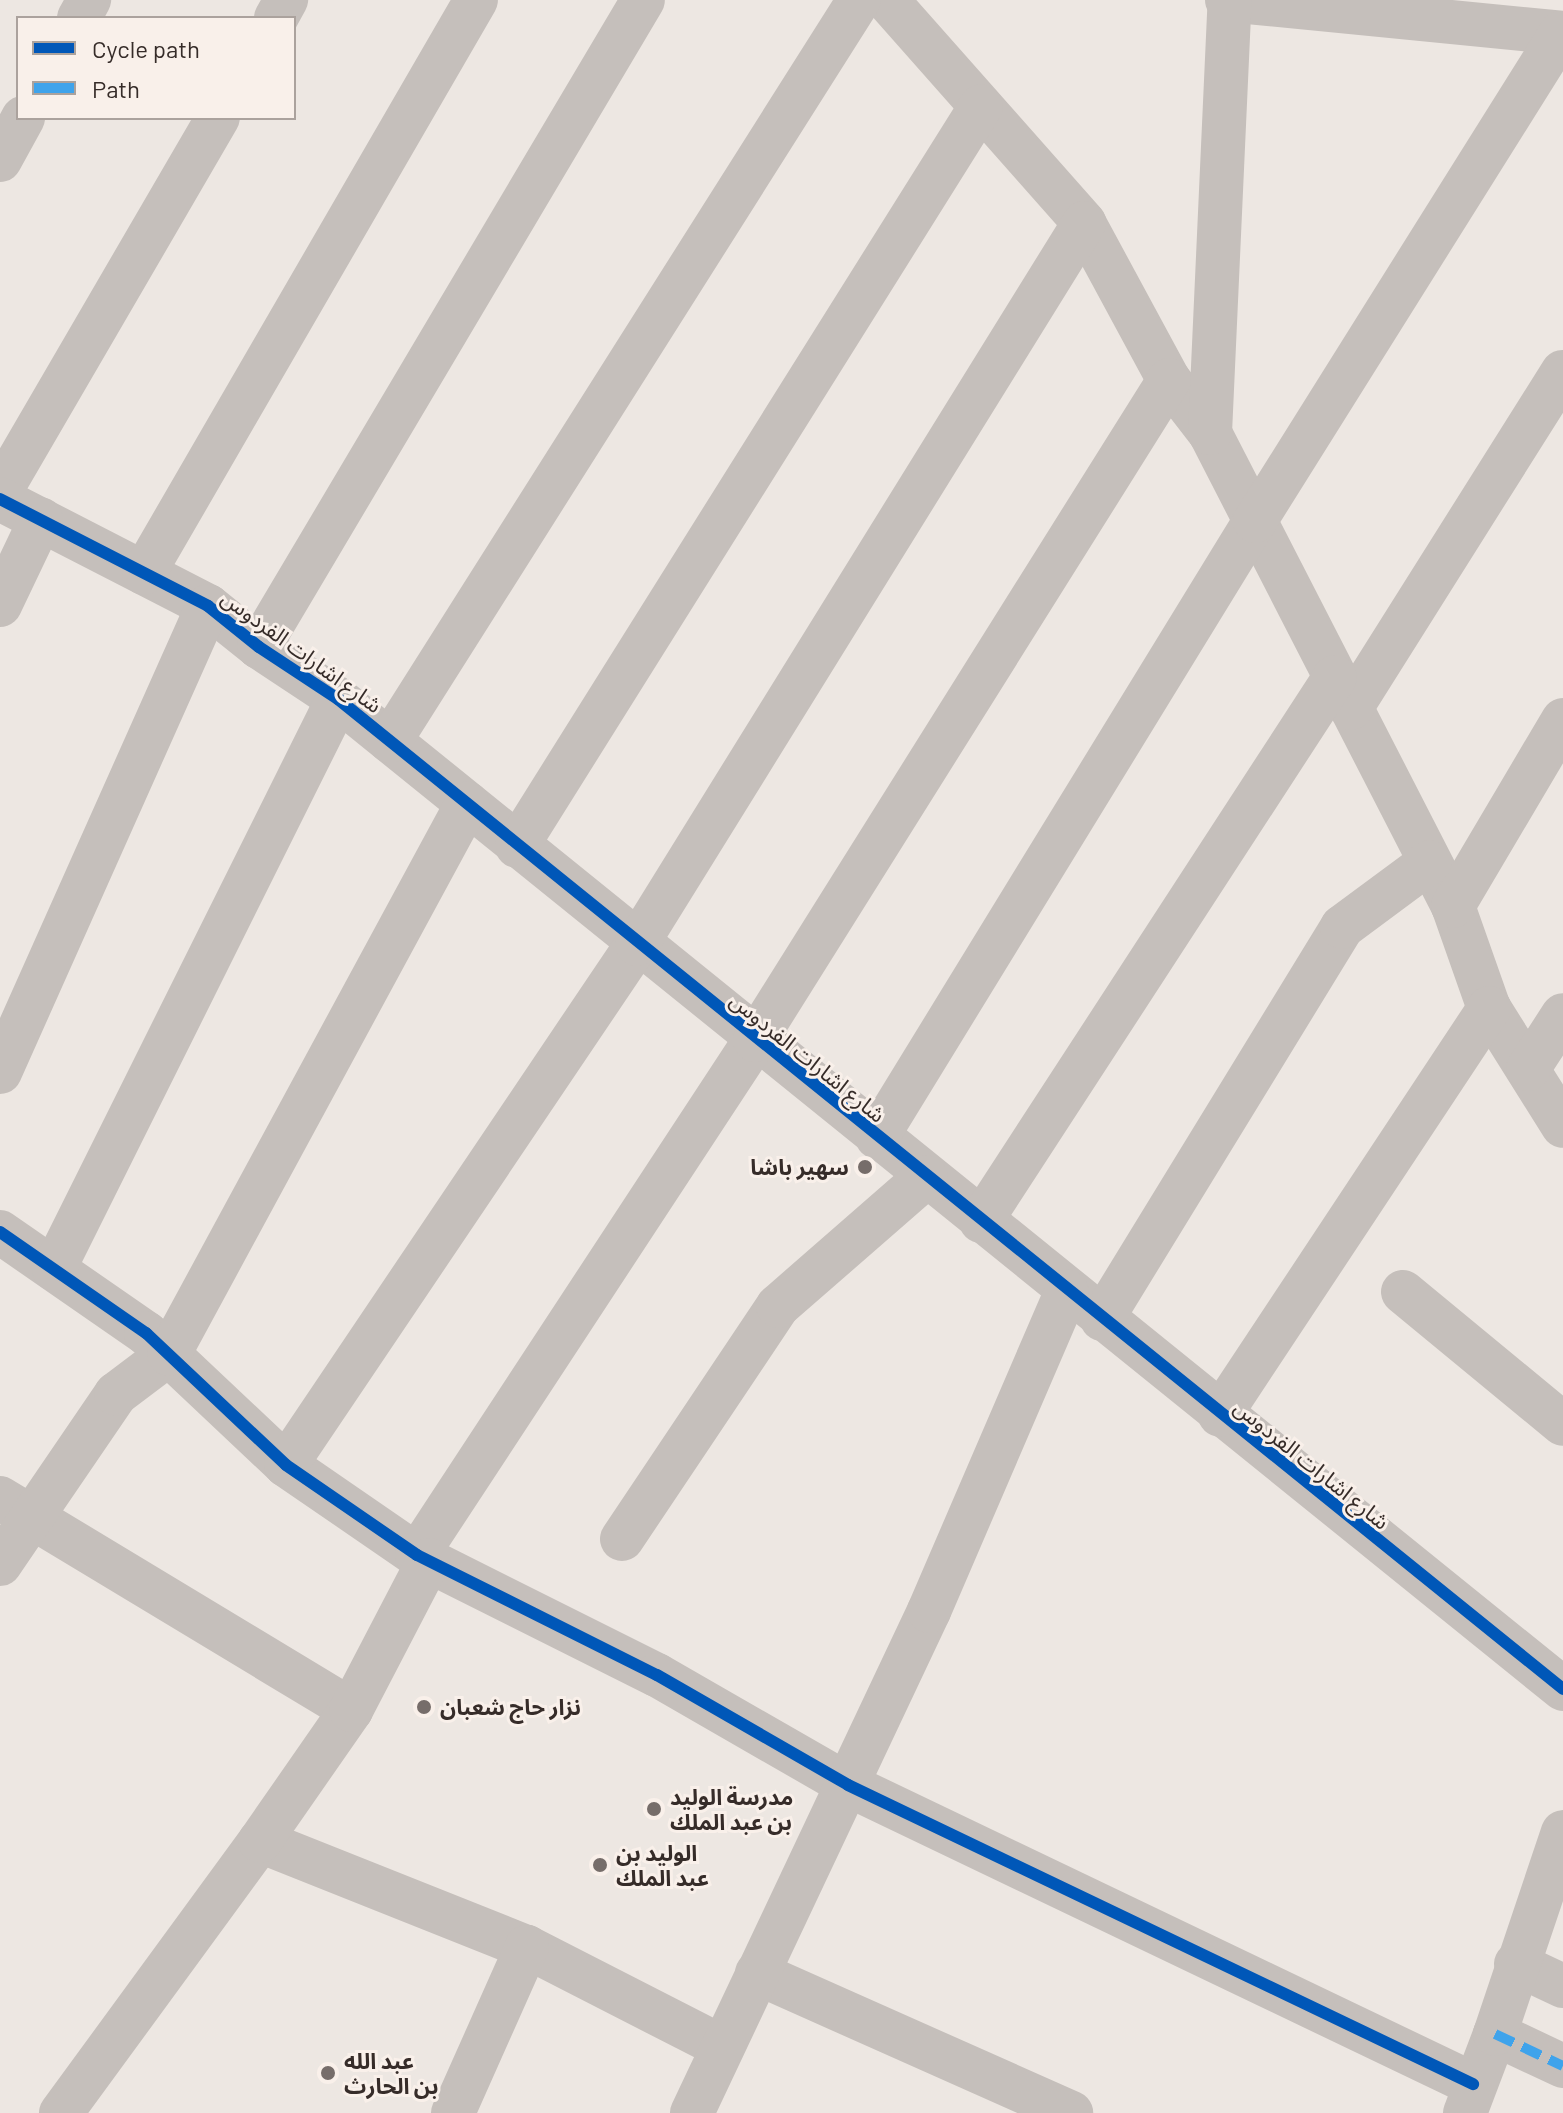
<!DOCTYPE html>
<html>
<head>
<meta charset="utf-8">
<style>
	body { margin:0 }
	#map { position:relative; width:1563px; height:2113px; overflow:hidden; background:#ede7e2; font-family:Barlow,"Noto Sans Arabic",sans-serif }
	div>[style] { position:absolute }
	.minor>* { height:44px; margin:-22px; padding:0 22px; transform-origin:22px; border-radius:22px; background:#c5bfbb }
	.quiet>* { height:10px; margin-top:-5px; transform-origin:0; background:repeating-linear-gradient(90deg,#3fa3eb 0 20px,transparent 0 30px) }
	.cycleway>* { height:12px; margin:-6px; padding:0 6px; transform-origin:6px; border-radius:6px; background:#0057b8 }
	.dots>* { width:22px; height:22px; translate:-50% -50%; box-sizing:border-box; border:4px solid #f9f0ea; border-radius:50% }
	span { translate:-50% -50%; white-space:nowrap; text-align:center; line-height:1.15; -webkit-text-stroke:6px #f9f0ea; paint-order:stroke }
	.street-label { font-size:22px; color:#362c29 }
	.poi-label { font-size:22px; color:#362c29; font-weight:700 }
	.right { translate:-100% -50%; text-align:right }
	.left { translate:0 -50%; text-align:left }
	.legend { position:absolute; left:16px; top:16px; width:280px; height:104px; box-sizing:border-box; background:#f9f0ea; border:2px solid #aba29d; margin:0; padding:10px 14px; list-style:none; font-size:24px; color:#362c29 }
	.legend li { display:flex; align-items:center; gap:16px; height:40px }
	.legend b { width:40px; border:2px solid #aba29d }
</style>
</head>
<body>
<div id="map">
	<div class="minor">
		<i style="left:887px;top:0;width:298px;rotate:48.5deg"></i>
		<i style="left:1084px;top:223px;width:179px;rotate:61.6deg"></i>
		<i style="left:1169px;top:380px;width:67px;rotate:52.3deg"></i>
		<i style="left:1210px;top:433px;width:532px;rotate:62.81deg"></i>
		<i style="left:1453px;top:906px;width:108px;rotate:70.6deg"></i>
		<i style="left:1489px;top:1008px;width:139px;rotate:57.9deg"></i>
		<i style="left:1227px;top:0;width:338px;rotate:5.6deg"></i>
		<i style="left:79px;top:18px;width:21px;rotate:-61deg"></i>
		<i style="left:276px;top:18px;width:21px;rotate:-61deg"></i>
		<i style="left:0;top:160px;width:48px;rotate:-61.3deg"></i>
		<i style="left:1210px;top:433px;width:433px;rotate:-87.4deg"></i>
		<i style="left:0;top:492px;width:433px;rotate:-59.8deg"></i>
		<i style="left:0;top:499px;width:234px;rotate:27.2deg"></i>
		<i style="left:208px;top:606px;width:65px;rotate:38.8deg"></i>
		<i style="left:259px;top:647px;width:95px;rotate:33.4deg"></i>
		<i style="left:338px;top:699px;width:1575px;rotate:38.94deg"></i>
		<i style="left:144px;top:573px;width:662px;rotate:-59.91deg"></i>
		<i style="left:0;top:605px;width:95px;rotate:-64.5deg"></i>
		<i style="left:259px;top:647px;width:752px;rotate:-59.31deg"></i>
		<i style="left:1351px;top:708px;width:397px;rotate:-57.8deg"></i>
		<i style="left:390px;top:741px;width:877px;rotate:-57.67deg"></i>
		<i style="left:517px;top:846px;width:873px;rotate:-57.91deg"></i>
		<i style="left:1453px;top:906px;width:216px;rotate:-59.4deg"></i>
		<i style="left:1528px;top:1069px;width:64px;rotate:-57.1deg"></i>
		<i style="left:0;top:1072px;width:510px;rotate:-65.95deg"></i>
		<i style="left:877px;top:1137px;width:723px;rotate:-58.47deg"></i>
		<i style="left:1255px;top:521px;width:576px;rotate:-57.91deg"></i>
		<i style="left:981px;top:1221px;width:649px;rotate:-56.95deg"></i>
		<i style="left:0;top:1232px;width:178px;rotate:34.7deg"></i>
		<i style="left:146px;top:1333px;width:192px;rotate:43.3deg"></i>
		<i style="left:286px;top:1465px;width:159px;rotate:34.5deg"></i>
		<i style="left:417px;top:1555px;width:268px;rotate:26.6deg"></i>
		<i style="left:657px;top:1675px;width:220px;rotate:29.9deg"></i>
		<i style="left:848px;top:1785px;width:693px;rotate:25.57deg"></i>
		<i style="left:54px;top:1269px;width:637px;rotate:-63.52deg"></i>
		<i style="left:1403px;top:1292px;width:207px;rotate:39.5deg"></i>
		<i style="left:1102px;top:1319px;width:460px;rotate:-58.5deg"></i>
		<i style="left:1342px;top:927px;width:109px;rotate:-36.5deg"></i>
		<i style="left:1220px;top:1415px;width:488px;rotate:-56.5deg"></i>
		<i style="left:286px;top:1465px;width:628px;rotate:-56.03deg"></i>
		<i style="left:637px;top:944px;width:848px;rotate:-58.2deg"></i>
		<i style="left:0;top:1498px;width:410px;rotate:31.1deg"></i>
		<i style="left:622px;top:1539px;width:280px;rotate:-56.2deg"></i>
		<i style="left:778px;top:1306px;width:196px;rotate:-41.1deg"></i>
		<i style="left:417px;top:1555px;width:616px;rotate:-56.72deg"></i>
		<i style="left:755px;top:1040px;width:779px;rotate:-57.9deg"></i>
		<i style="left:0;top:1564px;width:206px;rotate:-55.7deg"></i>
		<i style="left:116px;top:1394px;width:66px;rotate:-37deg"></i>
		<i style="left:169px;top:1354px;width:626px;rotate:-61.55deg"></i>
		<i style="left:260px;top:1841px;width:287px;rotate:21.7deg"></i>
		<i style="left:527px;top:1947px;width:219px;rotate:27.1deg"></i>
		<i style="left:1516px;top:1964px;width:52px;rotate:25.1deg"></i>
		<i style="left:757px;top:1973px;width:344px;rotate:24deg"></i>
		<i style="left:1495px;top:2034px;width:75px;rotate:25.2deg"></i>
		<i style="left:61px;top:2113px;width:337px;rotate:-53.8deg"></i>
		<i style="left:260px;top:1841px;width:160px;rotate:-55.2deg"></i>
		<i style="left:351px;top:1710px;width:169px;rotate:-62.5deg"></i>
		<i style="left:453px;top:2113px;width:182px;rotate:-66deg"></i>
		<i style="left:692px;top:2113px;width:555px;rotate:-64.73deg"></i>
		<i style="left:929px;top:1611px;width:348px;rotate:-66.7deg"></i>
		<i style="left:1465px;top:2113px;width:85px;rotate:-69.2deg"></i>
		<i style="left:1495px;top:2034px;width:213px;rotate:-71.4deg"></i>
	</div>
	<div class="quiet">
		<i style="left:1495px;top:2034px;width:75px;rotate:25.2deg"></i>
	</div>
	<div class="cycleway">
		<i style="left:0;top:499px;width:234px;rotate:27.2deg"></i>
		<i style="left:208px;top:606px;width:65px;rotate:38.8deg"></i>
		<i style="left:259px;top:647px;width:95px;rotate:33.4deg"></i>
		<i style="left:338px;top:699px;width:1575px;rotate:38.94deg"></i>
		<i style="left:0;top:1232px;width:178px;rotate:34.7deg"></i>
		<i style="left:146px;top:1333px;width:192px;rotate:43.3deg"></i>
		<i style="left:286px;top:1465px;width:159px;rotate:34.5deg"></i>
		<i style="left:417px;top:1555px;width:268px;rotate:26.6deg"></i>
		<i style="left:657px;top:1675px;width:220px;rotate:29.9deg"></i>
		<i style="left:848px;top:1785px;width:693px;rotate:25.57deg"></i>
	</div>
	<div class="dots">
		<i style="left:865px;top:1167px;background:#766d6a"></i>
		<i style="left:424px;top:1707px;background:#766d6a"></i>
		<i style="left:654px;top:1809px;background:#766d6a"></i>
		<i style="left:600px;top:1865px;background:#766d6a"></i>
		<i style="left:328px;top:2073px;background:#766d6a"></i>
	</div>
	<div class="street-label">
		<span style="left:302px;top:651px;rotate:36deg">شارع اشارات الفردوس</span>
		<span style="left:808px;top:1057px;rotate:39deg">شارع اشارات الفردوس</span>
		<span style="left:1312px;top:1464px;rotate:39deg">شارع اشارات الفردوس</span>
	</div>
	<div class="poi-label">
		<span class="right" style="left:849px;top:1167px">سهير باشا</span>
		<span class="left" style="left:440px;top:1707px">نزار حاج شعبان</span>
		<span class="left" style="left:670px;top:1809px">مدرسة الوليد<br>بن عبد الملك</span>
		<span class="left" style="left:616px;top:1865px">الوليد بن<br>عبد الملك</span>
		<span class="left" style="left:344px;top:2073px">عبد الله<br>بن الحارث</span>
	</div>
	<ul class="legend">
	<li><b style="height:10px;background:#0057b8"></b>Cycle path</li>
	<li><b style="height:10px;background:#3fa3eb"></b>Path</li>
	</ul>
</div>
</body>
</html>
